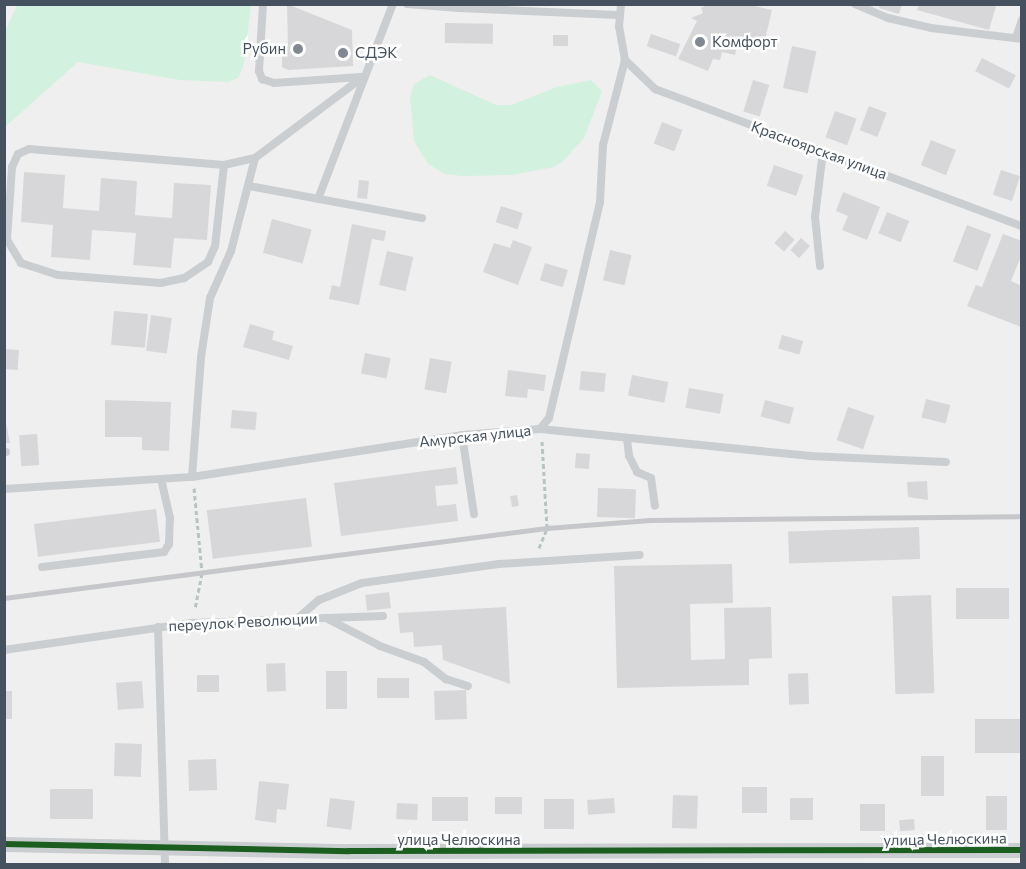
<!DOCTYPE html>
<html>
<head>
<meta charset="utf-8">
<style>
	body { margin:0 }
	#map { position:relative; width:1026px; height:869px; overflow:hidden; background:#f0efef; font-family:Commissioner,sans-serif }
	div>[style] { position:absolute }
	.green>* { inset:0; background:#d2f1de }
	.building>* { inset:0; background:#d7d7d9; transform-origin:0 0 }
	.path>* { height:3px; margin-top:-1.5px; transform-origin:0; background:repeating-linear-gradient(90deg,#b7c5c1 0 4.5px,transparent 0 7.5px) }
	.lane>* { height:8px; margin:-4px; padding:0 4px; transform-origin:4px; border-radius:4px; background:#cbced1 }
	.street>* { height:15px; margin:-7.5px; padding:0 7.5px; transform-origin:7.5px; border-radius:7.5px; background:#cbced1 }
	.rail>* { height:4.5px; margin:-2.25px; padding:0 2.25px; transform-origin:2.25px; border-radius:2.25px; background:#c5c7ca }
	.cycleway>* { height:6px; margin:-3px; padding:0 3px; transform-origin:3px; border-radius:3px; background:#1b5e20 }
	.dots>* { width:16px; height:16px; translate:-50% -50%; box-sizing:border-box; border:3px solid #fff; border-radius:50% }
	span { translate:-50% -50%; white-space:nowrap; text-align:center; line-height:1.15; -webkit-text-stroke:5px #fff; paint-order:stroke }
	.poi-label { font-size:15px; color:#45515e }
	.left { translate:0 -50%; text-align:left }
	.right { translate:-100% -50%; text-align:right }
	.street-label { font-size:15px; color:#45515e }
	.frame { position:absolute; inset:0; border:6px solid #45515e; pointer-events:none }
</style>
</head>
<body>
<div id="map">
	<div class="green">
		<i style="clip-path:polygon(18px 4px,251px 4px,251px 5px,244px 63px,239px 77px,229px 82px,180px 80px,78px 62px,5px 127px,5px 31px)"></i>
		<i style="clip-path:polygon(430px 75px,496px 105px,511px 105px,557px 87px,591px 80px,602px 91px,584px 138px,563px 161px,554px 167px,512px 175px,462px 176px,445px 174px,428px 164px,414px 141px,410px 97px,414px 84px)"></i>
	</div>
	<div class="building">
		<i style="clip-path:polygon(287px 4px,352px 30px,353px 66px,288px 70px,282px 67px,282px 47px,288px 47px)"></i>
		<i style="clip-path:polygon(709px 4px,746px 4px,772px 10px,764px 44px,739px 39px,735px 55px,722px 52px,720px 60px,713px 59px,708px 71px,678px 59px,697px 21px,691px 18px,703px 13px,701px 8px)"></i>
		<i style="clip-path:polygon(880px 4px,902px 4px,899px 14px,879px 8px)"></i>
		<i style="clip-path:polygon(919px 4px,992px 4px,996px 6px,989px 30px,917px 10px)"></i>
		<i style="left:445px;top:23px;width:48px;height:20px;rotate:1deg"></i>
		<i style="left:651px;top:34px;width:31px;height:13px;rotate:19deg"></i>
		<i style="left:553px;top:35px;width:15px;height:11px"></i>
		<i style="left:792px;top:46px;width:25px;height:43px;rotate:12deg"></i>
		<i style="left:982px;top:58px;width:38px;height:15px;rotate:27deg"></i>
		<i style="left:753px;top:80px;width:17px;height:33px;rotate:17deg"></i>
		<i style="left:869px;top:106px;width:19px;height:26px;rotate:21deg"></i>
		<i style="left:835px;top:111px;width:23px;height:28px;rotate:20deg"></i>
		<i style="left:662px;top:122px;width:22px;height:23px;rotate:21deg"></i>
		<i style="left:931px;top:140px;width:27px;height:27px;rotate:22deg"></i>
		<i style="left:774px;top:165px;width:31px;height:22px;rotate:19deg"></i>
		<i style="left:1001px;top:170px;width:20px;height:26px;rotate:18deg"></i>
		<i style="clip-path:polygon(24px 172px,65px 175px,63px 208px,99px 211px,101px 178px,137px 181px,135px 215px,172px 218px,174px 183px,211px 185px,207px 240px,174px 238px,171px 268px,133px 265px,136px 233px,92px 230px,90px 260px,51px 257px,53px 225px,21px 222px)"></i>
		<i style="left:359px;top:180px;width:10px;height:18px;rotate:6deg"></i>
		<i style="clip-path:polygon(843px 192px,880px 207px,867px 240px,842px 230px,848px 216px,836px 211px)"></i>
		<i style="left:501px;top:206px;width:23px;height:17px;rotate:18deg"></i>
		<i style="left:887px;top:212px;width:24px;height:23px;rotate:22deg"></i>
		<i style="left:272px;top:219px;width:41px;height:35px;rotate:15deg"></i>
		<i style="clip-path:polygon(352px 224px,386px 231px,384px 241px,372px 239px,359px 305px,329px 299px,332px 285px,340px 287px)"></i>
		<i style="left:967px;top:225px;width:26px;height:39px;rotate:21deg"></i>
		<i style="left:785px;top:231px;width:13px;height:16px;rotate:42deg"></i>
		<i style="clip-path:polygon(1003px 234px,1022px 241px,1022px 254px,1011px 281px,1022px 286px,1021px 327px,967px 306px,976px 285px,982px 287px)"></i>
		<i style="left:801px;top:238px;width:12px;height:16px;rotate:42deg"></i>
		<i style="clip-path:polygon(513px 240px,532px 247px,518px 285px,483px 272px,494px 243px,510px 248px)"></i>
		<i style="left:610px;top:250px;width:22px;height:31px;rotate:13deg"></i>
		<i style="left:387px;top:251px;width:27px;height:35px;rotate:13deg"></i>
		<i style="left:545px;top:263px;width:24px;height:18px;rotate:17deg"></i>
		<i style="left:114px;top:311px;width:34px;height:34px;rotate:5deg"></i>
		<i style="left:151px;top:315px;width:21px;height:36px;rotate:8deg"></i>
		<i style="clip-path:polygon(250px 324px,274px 331px,272px 340px,293px 346px,289px 360px,243px 347px)"></i>
		<i style="left:782px;top:335px;width:22px;height:14px;rotate:16deg"></i>
		<i style="left:4px;top:349px;width:15px;height:20px;rotate:4deg"></i>
		<i style="left:365px;top:353px;width:26px;height:21px;rotate:11deg"></i>
		<i style="left:430px;top:358px;width:22px;height:32px;rotate:10deg"></i>
		<i style="clip-path:polygon(508px 370px,546px 375px,544px 391px,528px 389px,527px 398px,505px 396px)"></i>
		<i style="left:581px;top:371px;width:25px;height:19px;rotate:5deg"></i>
		<i style="left:632px;top:375px;width:37px;height:21px;rotate:11deg"></i>
		<i style="left:689px;top:388px;width:35px;height:20px;rotate:10deg"></i>
		<i style="left:926px;top:399px;width:25px;height:19px;rotate:14deg"></i>
		<i style="clip-path:polygon(105px 400px,171px 402px,169px 451px,142px 450px,142px 437px,105px 437px)"></i>
		<i style="left:765px;top:400px;width:30px;height:17px;rotate:15deg"></i>
		<i style="left:848px;top:407px;width:28px;height:35px;rotate:19deg"></i>
		<i style="left:232px;top:410px;width:25px;height:18px;rotate:5deg"></i>
		<i style="clip-path:polygon(4px 412px,10px 443px,4px 443px)"></i>
		<i style="left:37px;top:434px;width:31px;height:18px;rotate:86deg"></i>
		<i style="left:576px;top:453px;width:14px;height:15px;rotate:4deg"></i>
		<i style="clip-path:polygon(456px 467px,458px 484px,435px 486px,437px 506px,456px 504px,458px 521px,341px 536px,334px 483px)"></i>
		<i style="clip-path:polygon(927px 481px,928px 500px,908px 497px,907px 482px)"></i>
		<i style="left:598px;top:488px;width:38px;height:29px;rotate:2deg"></i>
		<i style="left:517px;top:495px;width:11px;height:7px;rotate:80deg"></i>
		<i style="left:306px;top:498px;width:49px;height:100px;rotate:83deg"></i>
		<i style="left:156px;top:509px;width:33px;height:123px;rotate:83deg"></i>
		<i style="left:919px;top:527px;width:32px;height:131px;rotate:88deg"></i>
		<i style="clip-path:polygon(732px 564px,733px 603px,690px 604px,691px 660px,725px 659px,724px 608px,771px 607px,772px 658px,749px 659px,749px 685px,617px 688px,614px 566px)"></i>
		<i style="left:956px;top:588px;width:53px;height:31px"></i>
		<i style="left:389px;top:592px;width:16px;height:24px;rotate:83deg"></i>
		<i style="left:931px;top:595px;width:98px;height:39px;rotate:88deg"></i>
		<i style="clip-path:polygon(506px 607px,510px 684px,443px 660px,442px 645px,414px 647px,413px 632px,400px 633px,398px 613px)"></i>
		<i style="left:285px;top:663px;width:28px;height:19px;rotate:88deg"></i>
		<i style="left:326px;top:671px;width:21px;height:38px"></i>
		<i style="left:808px;top:673px;width:31px;height:20px;rotate:88deg"></i>
		<i style="left:197px;top:675px;width:22px;height:17px"></i>
		<i style="left:377px;top:678px;width:32px;height:20px"></i>
		<i style="left:142px;top:681px;width:27px;height:26px;rotate:86deg"></i>
		<i style="left:466px;top:690px;width:29px;height:32px;rotate:88deg"></i>
		<i style="left:4px;top:691px;width:8px;height:28px"></i>
		<i style="left:1022px;top:719px;width:34px;height:47px;rotate:90deg"></i>
		<i style="left:115px;top:743px;width:27px;height:33px;rotate:2deg"></i>
		<i style="left:921px;top:756px;width:23px;height:40px"></i>
		<i style="left:216px;top:759px;width:31px;height:28px;rotate:88deg"></i>
		<i style="clip-path:polygon(259px 781px,289px 784px,286px 810px,277px 809px,276px 823px,255px 820px)"></i>
		<i style="left:742px;top:787px;width:25px;height:26px"></i>
		<i style="left:50px;top:789px;width:43px;height:30px"></i>
		<i style="left:673px;top:795px;width:25px;height:33px;rotate:2deg"></i>
		<i style="left:1007px;top:796px;width:34px;height:21px;rotate:90deg"></i>
		<i style="left:432px;top:797px;width:36px;height:24px"></i>
		<i style="left:495px;top:797px;width:27px;height:17px"></i>
		<i style="left:330px;top:798px;width:25px;height:29px;rotate:7deg"></i>
		<i style="left:614px;top:798px;width:15px;height:27px;rotate:86deg"></i>
		<i style="left:790px;top:798px;width:23px;height:22px"></i>
		<i style="left:544px;top:799px;width:30px;height:30px"></i>
		<i style="left:397px;top:803px;width:21px;height:16px;rotate:3deg"></i>
		<i style="left:860px;top:804px;width:25px;height:27px"></i>
		<i style="left:914px;top:819px;width:11px;height:15px;rotate:85deg"></i>
	</div>
	<div class="path">
		<i style="left:194px;top:488px;width:85px;rotate:84.6deg"></i>
		<i style="left:202px;top:573px;width:37px;rotate:101deg"></i>
		<i style="left:539px;top:548px;width:22px;rotate:-68deg"></i>
		<i style="left:547px;top:528px;width:88px;rotate:-93.3deg"></i>
	</div>
	<div class="lane">
		<i style="left:263px;top:4px;width:67px;rotate:93.4deg"></i>
		<i style="left:259px;top:71px;width:9px;rotate:69deg"></i>
		<i style="left:262px;top:79px;width:13px;rotate:18deg"></i>
		<i style="left:274px;top:83px;width:87px;rotate:-3.9deg"></i>
		<i style="left:407px;top:4px;width:52px;rotate:4.4deg"></i>
		<i style="left:459px;top:8px;width:4px;rotate:-90deg"></i>
		<i style="left:457px;top:4px;width:4px;rotate:63deg"></i>
		<i style="left:459px;top:8px;width:159px;rotate:2.5deg"></i>
		<i style="left:855px;top:4px;width:36px;rotate:23deg"></i>
		<i style="left:888px;top:18px;width:44px;rotate:13.1deg"></i>
		<i style="left:931px;top:28px;width:92px;rotate:6.9deg"></i>
		<i style="left:1016px;top:38px;width:19px;rotate:-72deg"></i>
		<i style="left:625px;top:60px;width:42px;rotate:44deg"></i>
		<i style="left:655px;top:89px;width:392px;rotate:20.5deg"></i>
		<i style="left:224px;top:165px;width:81px;rotate:96.3deg"></i>
		<i style="left:215px;top:246px;width:17px;rotate:114deg"></i>
		<i style="left:208px;top:262px;width:29px;rotate:146deg"></i>
		<i style="left:184px;top:278px;width:24px;rotate:168deg"></i>
		<i style="left:161px;top:283px;width:103px;rotate:-175.6deg"></i>
		<i style="left:58px;top:275px;width:39px;rotate:-162deg"></i>
		<i style="left:21px;top:263px;width:27px;rotate:-121deg"></i>
		<i style="left:7px;top:240px;width:73px;rotate:-86.1deg"></i>
		<i style="left:12px;top:167px;width:14px;rotate:-65deg"></i>
		<i style="left:18px;top:154px;width:12px;rotate:-24deg"></i>
		<i style="left:29px;top:149px;width:196px;rotate:4.7deg"></i>
		<i style="left:224px;top:165px;width:32px;rotate:-13deg"></i>
		<i style="left:249px;top:186px;width:176px;rotate:10.5deg"></i>
		<i style="left:318px;top:199px;width:209px;rotate:-69deg"></i>
		<i style="left:820px;top:266px;width:49px;rotate:-95.8deg"></i>
		<i style="left:815px;top:217px;width:66px;rotate:-83.1deg"></i>
		<i style="left:540px;top:429px;width:14px;rotate:-51deg"></i>
		<i style="left:549px;top:418px;width:222px;rotate:-76.7deg"></i>
		<i style="left:600px;top:202px;width:57px;rotate:-87deg"></i>
		<i style="left:603px;top:145px;width:88px;rotate:-75.5deg"></i>
		<i style="left:625px;top:60px;width:34px;rotate:-100deg"></i>
		<i style="left:619px;top:27px;width:23px;rotate:-85deg"></i>
		<i style="left:462px;top:435px;width:80px;rotate:81.4deg"></i>
		<i style="left:627px;top:439px;width:17px;rotate:83deg"></i>
		<i style="left:629px;top:456px;width:18px;rotate:63deg"></i>
		<i style="left:637px;top:472px;width:15px;rotate:23deg"></i>
		<i style="left:651px;top:478px;width:28px;rotate:82deg"></i>
		<i style="left:4px;top:452px;width:2px"></i>
		<i style="left:192px;top:477px;width:120px;rotate:-85.7deg"></i>
		<i style="left:201px;top:357px;width:60px;rotate:-81.3deg"></i>
		<i style="left:210px;top:298px;width:51px;rotate:-65.9deg"></i>
		<i style="left:231px;top:251px;width:96px;rotate:-75.5deg"></i>
		<i style="left:255px;top:158px;width:135px;rotate:-36.9deg"></i>
		<i style="left:4px;top:489px;width:188px;rotate:-3.7deg"></i>
		<i style="left:192px;top:477px;width:273px;rotate:-8.8deg"></i>
		<i style="left:462px;top:435px;width:78px;rotate:-4.4deg"></i>
		<i style="left:540px;top:429px;width:270px;rotate:5.7deg"></i>
		<i style="left:809px;top:456px;width:137px;rotate:2.5deg"></i>
		<i style="left:42px;top:567px;width:123px;rotate:-7deg"></i>
		<i style="left:164px;top:552px;width:9px;rotate:-58deg"></i>
		<i style="left:169px;top:544px;width:26px;rotate:-88deg"></i>
		<i style="left:170px;top:518px;width:39px;rotate:-103deg"></i>
		<i style="left:298px;top:618px;width:28px;rotate:-41deg"></i>
		<i style="left:319px;top:600px;width:46px;rotate:-21.6deg"></i>
		<i style="left:362px;top:583px;width:138px;rotate:-7.9deg"></i>
		<i style="left:499px;top:564px;width:141px;rotate:-3.7deg"></i>
		<i style="left:327px;top:618px;width:56px;rotate:-2deg"></i>
		<i style="left:158px;top:627px;width:237px;rotate:88.3deg"></i>
		<i style="left:4px;top:650px;width:190px;rotate:-8.2deg"></i>
		<i style="left:192px;top:623px;width:134px;rotate:-2.1deg"></i>
		<i style="left:326px;top:618px;width:61px;rotate:27.4deg"></i>
		<i style="left:380px;top:646px;width:47px;rotate:20deg"></i>
		<i style="left:424px;top:662px;width:28px;rotate:38deg"></i>
		<i style="left:446px;top:679px;width:23px;rotate:18deg"></i>
	</div>
	<div class="street">
		<i style="left:4px;top:844px;width:345px;rotate:1.2deg"></i>
		<i style="left:349px;top:851px;width:673px;rotate:-0.09deg"></i>
	</div>
	<div class="rail">
		<i style="left:4px;top:598px;width:547px;rotate:-7.35deg"></i>
		<i style="left:547px;top:528px;width:103px;rotate:-4.4deg"></i>
		<i style="left:650px;top:520px;width:372px;rotate:-0.6deg"></i>
	</div>
	<div class="cycleway">
		<i style="left:4px;top:844px;width:345px;rotate:1.2deg"></i>
		<i style="left:349px;top:851px;width:673px;rotate:-0.09deg"></i>
	</div>
	<div class="dots">
		<i style="left:700px;top:42px;background:#818891"></i>
		<i style="left:298px;top:49px;background:#818891"></i>
		<i style="left:343px;top:53px;background:#818891"></i>
	</div>
	<div class="poi-label">
		<span class="left" style="left:712px;top:42px">Комфорт</span>
		<span class="right" style="left:286px;top:49px">Рубин</span>
		<span class="left" style="left:355px;top:53px">СДЭК</span>
	</div>
	<div class="street-label">
		<span style="left:819px;top:150px;rotate:20deg">Красноярская улица</span>
		<span style="left:475px;top:436px;rotate:-6deg">Амурская улица</span>
		<span style="left:243px;top:622px;rotate:-3deg">переулок Революции</span>
		<span style="left:945px;top:839px;rotate:-1deg">улица Челюскина</span>
		<span style="left:459px;top:840px">улица Челюскина</span>
	</div>
	<div class="frame"></div>
</div>
</body>
</html>
